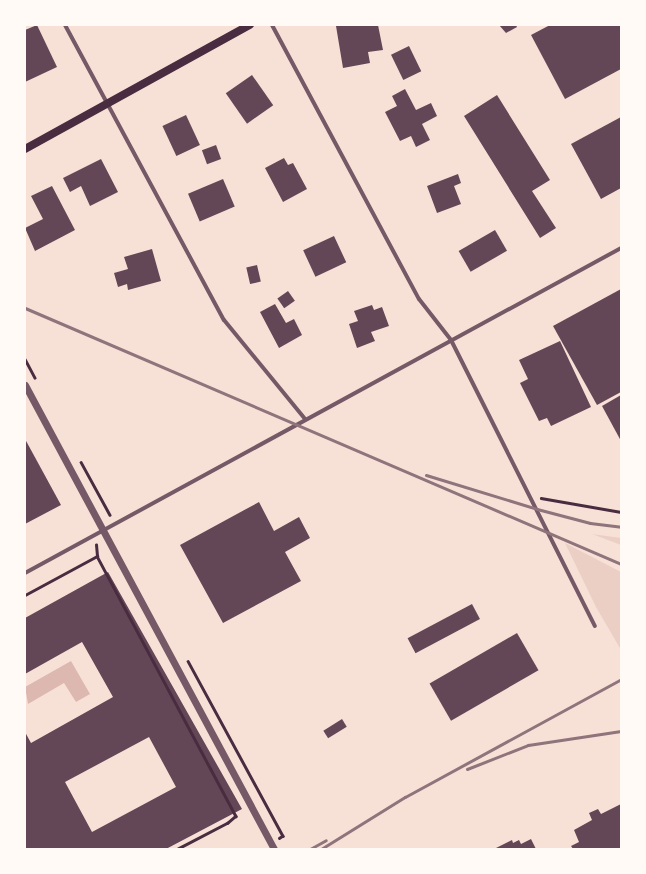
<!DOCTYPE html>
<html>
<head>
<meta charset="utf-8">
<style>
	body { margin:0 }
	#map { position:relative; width:646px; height:874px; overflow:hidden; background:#f7e1d7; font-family:Signika,sans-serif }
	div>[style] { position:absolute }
	.green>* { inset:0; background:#ebcfc5 }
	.water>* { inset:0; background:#dcb8b0 }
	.building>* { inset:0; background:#644757; transform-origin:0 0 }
	.path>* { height:2.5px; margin:-1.25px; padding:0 1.25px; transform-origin:1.25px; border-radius:1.25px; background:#4a2c40 }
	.minor>* { height:4px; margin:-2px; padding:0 2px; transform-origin:2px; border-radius:2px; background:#755966 }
	.tertiary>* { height:7px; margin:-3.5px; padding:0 3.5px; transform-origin:3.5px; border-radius:3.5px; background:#755966 }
	.secondary>* { height:8px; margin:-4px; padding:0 4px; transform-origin:4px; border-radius:4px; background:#4a2c40 }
	.rail>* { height:3px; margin:-1.5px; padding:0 1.5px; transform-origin:1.5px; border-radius:1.5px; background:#8f747c }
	span { translate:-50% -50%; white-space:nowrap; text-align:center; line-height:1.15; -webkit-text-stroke:3.5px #fffaf5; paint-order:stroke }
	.frame { position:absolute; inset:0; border:26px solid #fffaf5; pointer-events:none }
</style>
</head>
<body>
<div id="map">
	<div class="green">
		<i style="clip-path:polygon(592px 534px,621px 538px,621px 545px)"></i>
		<i style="clip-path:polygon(565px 543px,621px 572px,621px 650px,596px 607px)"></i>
	</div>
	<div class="water">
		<i style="clip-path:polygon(71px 661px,90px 694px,76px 702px,64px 683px,28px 704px,25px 687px)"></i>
	</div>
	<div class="building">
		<i style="clip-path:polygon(37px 25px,57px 67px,25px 82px,25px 30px)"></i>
		<i style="clip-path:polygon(378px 25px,383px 50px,368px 52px,370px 63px,343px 68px,336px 26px)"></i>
		<i style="clip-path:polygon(499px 25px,516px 25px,517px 27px,506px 33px)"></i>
		<i style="clip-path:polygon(550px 25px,621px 25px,621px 69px,565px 99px,531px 35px)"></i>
		<i style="left:409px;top:46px;width:28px;height:20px;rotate:64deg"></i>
		<i style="left:252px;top:75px;width:37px;height:32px;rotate:55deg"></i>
		<i style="clip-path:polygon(405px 89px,416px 110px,431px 103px,437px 116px,422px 124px,430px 140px,416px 147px,411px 136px,400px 141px,385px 112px,397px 106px,392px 96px)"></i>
		<i style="clip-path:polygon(497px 95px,550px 180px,532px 191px,556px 228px,540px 238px,464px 116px)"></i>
		<i style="left:186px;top:115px;width:33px;height:26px;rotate:65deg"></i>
		<i style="clip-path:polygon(621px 117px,621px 188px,601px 199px,571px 144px)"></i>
		<i style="left:216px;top:145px;width:15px;height:15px;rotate:70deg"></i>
		<i style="clip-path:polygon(284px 158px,288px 165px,293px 163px,307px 189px,283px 202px,265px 168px)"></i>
		<i style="clip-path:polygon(101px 159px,118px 192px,90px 206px,81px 186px,70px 192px,63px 178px)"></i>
		<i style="clip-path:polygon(458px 174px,461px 183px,454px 186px,461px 204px,437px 213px,427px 186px)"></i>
		<i style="left:223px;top:179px;width:30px;height:38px;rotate:67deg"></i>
		<i style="clip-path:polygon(52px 186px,75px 230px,35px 251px,25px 228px,43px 219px,31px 196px)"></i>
		<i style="left:495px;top:230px;width:24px;height:42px;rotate:60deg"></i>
		<i style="left:334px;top:236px;width:29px;height:34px;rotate:65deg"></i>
		<i style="clip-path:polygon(152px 249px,161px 281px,128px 290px,127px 284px,118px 287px,114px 273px,128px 269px,124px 257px)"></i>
		<i style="left:257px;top:265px;width:17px;height:11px;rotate:77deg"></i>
		<i style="clip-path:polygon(621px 289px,621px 392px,597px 405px,553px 326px)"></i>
		<i style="left:288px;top:291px;width:12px;height:13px;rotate:55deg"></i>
		<i style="clip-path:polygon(275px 304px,286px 323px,294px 319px,302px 335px,279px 348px,260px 312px)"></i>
		<i style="clip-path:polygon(372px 305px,374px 310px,382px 307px,389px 326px,371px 332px,375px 341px,357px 348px,349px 324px,358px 321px,354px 311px)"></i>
		<i style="clip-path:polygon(560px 341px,591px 407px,551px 426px,547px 418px,539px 421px,520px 383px,528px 379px,519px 360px)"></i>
		<i style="clip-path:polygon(621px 395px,621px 441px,602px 406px)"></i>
		<i style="clip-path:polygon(25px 439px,61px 505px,25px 524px)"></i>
		<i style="clip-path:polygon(259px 502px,274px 531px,299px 517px,310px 538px,285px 552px,301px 581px,223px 623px,180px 545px)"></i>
		<i style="clip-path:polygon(evenodd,108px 572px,242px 809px,166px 849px,25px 849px,25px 732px,31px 743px,113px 697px,82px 642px,25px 674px,25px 618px,108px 572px,149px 737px,176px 787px,92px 832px,65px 782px,149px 737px)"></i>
		<i style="left:472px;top:604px;width:17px;height:73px;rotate:62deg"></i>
		<i style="left:517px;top:633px;width:43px;height:101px;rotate:60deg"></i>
		<i style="left:342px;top:719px;width:9px;height:22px;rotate:58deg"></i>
		<i style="clip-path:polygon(621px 804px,621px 849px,573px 849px,571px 846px,579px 842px,574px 830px,592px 820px,589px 813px,598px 809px,601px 814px)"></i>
		<i style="clip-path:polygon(531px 839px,536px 849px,494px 849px,512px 840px,513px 843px,519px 840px,521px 844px)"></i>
	</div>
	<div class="path">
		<i style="left:25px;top:359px;width:21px;rotate:62deg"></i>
		<i style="left:81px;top:462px;width:60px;rotate:61.3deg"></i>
		<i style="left:541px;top:498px;width:81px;rotate:9.9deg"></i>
		<i style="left:97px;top:556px;width:295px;rotate:61.9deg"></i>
		<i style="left:236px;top:816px;width:11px;rotate:139deg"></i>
		<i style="left:228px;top:823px;width:56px;rotate:152.5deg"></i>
		<i style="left:25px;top:595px;width:82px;rotate:-28.4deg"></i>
		<i style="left:97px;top:556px;width:11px;rotate:-95deg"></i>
		<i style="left:188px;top:661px;width:199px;rotate:61.5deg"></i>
		<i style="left:283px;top:836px;width:4px;rotate:146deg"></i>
	</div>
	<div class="minor">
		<i style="left:65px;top:25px;width:335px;rotate:61.7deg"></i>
		<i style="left:224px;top:320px;width:128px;rotate:50.7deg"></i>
		<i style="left:272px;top:25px;width:311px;rotate:61.8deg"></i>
		<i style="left:419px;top:299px;width:52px;rotate:52deg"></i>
		<i style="left:451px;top:340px;width:320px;rotate:63.3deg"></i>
		<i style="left:25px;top:573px;width:679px;rotate:-28.6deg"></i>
	</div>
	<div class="tertiary">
		<i style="left:25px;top:385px;width:527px;rotate:61.78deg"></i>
	</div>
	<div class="secondary">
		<i style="left:25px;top:149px;width:257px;rotate:-28.9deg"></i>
	</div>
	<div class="rail">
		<i style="left:25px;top:308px;width:649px;rotate:23.24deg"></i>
		<i style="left:426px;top:475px;width:116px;rotate:17deg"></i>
		<i style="left:537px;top:509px;width:55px;rotate:14.8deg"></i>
		<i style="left:590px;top:523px;width:31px;rotate:7deg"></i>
		<i style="left:467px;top:769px;width:66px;rotate:-21.5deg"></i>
		<i style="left:528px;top:745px;width:94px;rotate:-8.6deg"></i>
		<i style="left:310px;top:849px;width:18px;rotate:-29deg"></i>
		<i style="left:321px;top:849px;width:99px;rotate:-31.8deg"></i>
		<i style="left:405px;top:797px;width:246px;rotate:-28.6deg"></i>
	</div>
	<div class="frame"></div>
</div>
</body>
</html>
